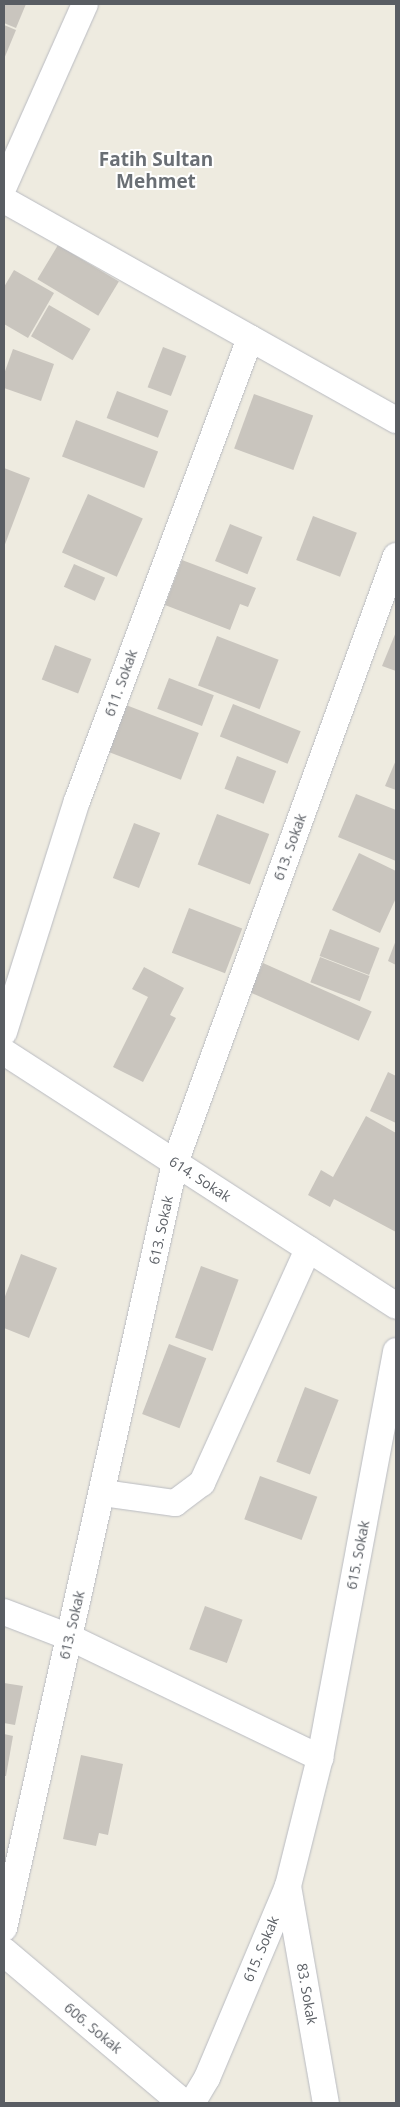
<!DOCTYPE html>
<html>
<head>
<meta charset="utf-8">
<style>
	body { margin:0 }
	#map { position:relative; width:400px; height:2107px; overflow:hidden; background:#eeebe0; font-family:"Open Sans",sans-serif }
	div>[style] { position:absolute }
	.building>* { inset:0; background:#c9c5be; transform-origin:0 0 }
	.roads { filter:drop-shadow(0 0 1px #b9bbc1) drop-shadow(0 0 1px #b9bbc1) }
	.street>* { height:26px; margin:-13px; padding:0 13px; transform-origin:13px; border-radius:13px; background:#fff }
	.secondary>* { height:28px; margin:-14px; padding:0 14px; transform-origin:14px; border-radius:14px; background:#fff }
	span { translate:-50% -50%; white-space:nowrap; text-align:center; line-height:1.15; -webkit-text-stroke:4px #fff; paint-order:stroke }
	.street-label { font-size:14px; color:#595d63 }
	.district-label { font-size:19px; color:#6a6f75; font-weight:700 }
	.frame { position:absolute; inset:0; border:5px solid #595d63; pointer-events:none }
</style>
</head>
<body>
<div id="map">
	<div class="building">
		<i style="clip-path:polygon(4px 4px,26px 4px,16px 28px,4px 23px)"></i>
		<i style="clip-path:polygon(4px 25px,16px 30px,4px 59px)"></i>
		<i style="left:58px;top:245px;width:71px;height:40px;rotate:31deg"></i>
		<i style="clip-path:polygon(14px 270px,54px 293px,28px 338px,4px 324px,4px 287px)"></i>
		<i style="left:49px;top:305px;width:48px;height:36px;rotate:30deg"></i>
		<i style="left:163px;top:347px;width:25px;height:43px;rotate:21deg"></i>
		<i style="clip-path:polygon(13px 349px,54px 364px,41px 401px,4px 388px,4px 374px)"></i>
		<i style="left:117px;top:391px;width:55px;height:29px;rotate:21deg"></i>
		<i style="left:254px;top:394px;width:63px;height:58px;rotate:20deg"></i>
		<i style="left:76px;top:420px;width:88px;height:39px;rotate:21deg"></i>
		<i style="clip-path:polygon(4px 468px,30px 478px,4px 547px)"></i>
		<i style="left:88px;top:494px;width:60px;height:64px;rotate:24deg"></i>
		<i style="left:313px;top:516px;width:47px;height:47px;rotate:21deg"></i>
		<i style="left:230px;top:524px;width:35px;height:40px;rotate:22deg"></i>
		<i style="clip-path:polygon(182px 560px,256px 588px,248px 607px,240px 604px,230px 630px,165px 605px)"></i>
		<i style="left:74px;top:564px;width:34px;height:25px;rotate:24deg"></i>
		<i style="clip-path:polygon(396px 632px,396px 671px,382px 666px)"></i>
		<i style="left:217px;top:636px;width:66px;height:53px;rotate:21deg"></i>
		<i style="left:55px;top:645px;width:39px;height:37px;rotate:21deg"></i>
		<i style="left:169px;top:678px;width:48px;height:33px;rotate:21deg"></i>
		<i style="left:233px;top:704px;width:73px;height:35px;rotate:22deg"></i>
		<i style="left:126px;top:705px;width:78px;height:50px;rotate:21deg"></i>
		<i style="left:237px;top:756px;width:42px;height:35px;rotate:21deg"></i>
		<i style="clip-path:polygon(396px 760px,396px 790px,385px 786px)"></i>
		<i style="clip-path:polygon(356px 794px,396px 810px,396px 861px,338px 837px)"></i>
		<i style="left:217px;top:814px;width:56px;height:54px;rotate:21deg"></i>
		<i style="left:134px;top:823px;width:28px;height:59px;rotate:21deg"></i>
		<i style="clip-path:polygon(359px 853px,396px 871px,396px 898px,380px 933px,332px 910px)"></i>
		<i style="left:189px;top:908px;width:57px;height:48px;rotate:21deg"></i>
		<i style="left:330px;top:929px;width:53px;height:29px;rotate:21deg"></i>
		<i style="clip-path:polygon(396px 940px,396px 965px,388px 961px)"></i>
		<i style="left:320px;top:957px;width:53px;height:27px;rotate:21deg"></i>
		<i style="left:263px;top:963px;width:119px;height:32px;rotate:24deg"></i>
		<i style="clip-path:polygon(144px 967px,184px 988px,170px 1015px,176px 1018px,143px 1082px,113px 1067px,148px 997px,132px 989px)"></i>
		<i style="clip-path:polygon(388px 1072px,396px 1076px,396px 1123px,370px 1111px)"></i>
		<i style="clip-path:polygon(366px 1116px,396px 1133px,396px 1232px,334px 1199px,330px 1207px,308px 1195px,321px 1170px,333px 1177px)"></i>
		<i style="clip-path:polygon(21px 1254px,57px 1268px,29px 1338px,4px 1328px,4px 1299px)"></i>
		<i style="left:201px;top:1266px;width:40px;height:76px;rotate:20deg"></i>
		<i style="left:169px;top:1344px;width:40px;height:75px;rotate:21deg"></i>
		<i style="left:305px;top:1387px;width:36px;height:80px;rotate:21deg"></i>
		<i style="left:260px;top:1476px;width:61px;height:46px;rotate:20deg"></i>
		<i style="left:205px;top:1606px;width:40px;height:46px;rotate:20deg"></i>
		<i style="clip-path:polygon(4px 1683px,23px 1686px,15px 1725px,4px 1723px)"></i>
		<i style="clip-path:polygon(4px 1734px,13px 1736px,6px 1776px,4px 1776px)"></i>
		<i style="clip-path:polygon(81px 1755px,123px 1764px,108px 1835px,99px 1833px,96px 1846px,63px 1839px)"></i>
	</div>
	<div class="roads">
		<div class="street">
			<i style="left:4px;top:186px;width:199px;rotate:-66deg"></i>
			<i style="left:4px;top:200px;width:450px;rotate:29.3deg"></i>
			<i style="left:4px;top:1032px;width:242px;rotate:-72.5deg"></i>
			<i style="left:77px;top:801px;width:494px;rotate:-69.5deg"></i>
			<i style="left:4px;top:1052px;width:467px;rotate:32.9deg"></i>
			<i style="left:103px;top:1493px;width:73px;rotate:7.9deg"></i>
			<i style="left:175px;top:1503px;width:34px;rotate:-37deg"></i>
			<i style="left:202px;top:1483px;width:257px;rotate:-65.6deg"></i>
			<i style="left:4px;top:1612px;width:70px;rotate:21deg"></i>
			<i style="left:69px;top:1637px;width:279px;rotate:25.7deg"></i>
			<i style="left:288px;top:1886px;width:220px;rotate:80.1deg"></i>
			<i style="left:4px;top:1928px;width:784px;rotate:-77.4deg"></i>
			<i style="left:175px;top:1163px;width:646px;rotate:-69.99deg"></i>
			<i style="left:192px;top:2103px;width:29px;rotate:-59deg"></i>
			<i style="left:207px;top:2078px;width:208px;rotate:-67.1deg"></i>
			<i style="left:288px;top:1886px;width:132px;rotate:-76deg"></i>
			<i style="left:320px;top:1758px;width:414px;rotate:-79.4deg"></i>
		</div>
		<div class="secondary">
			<i style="left:4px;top:1952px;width:234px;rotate:40.2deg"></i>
		</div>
	</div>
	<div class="street-label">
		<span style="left:121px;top:683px;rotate:-70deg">611. Sokak</span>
		<span style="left:290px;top:847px;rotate:-70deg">613. Sokak</span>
		<span style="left:200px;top:1179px;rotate:33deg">614. Sokak</span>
		<span style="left:161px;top:1230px;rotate:-78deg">613. Sokak</span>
		<span style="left:358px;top:1555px;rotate:-79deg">615. Sokak</span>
		<span style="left:72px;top:1625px;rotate:-77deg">613. Sokak</span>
		<span style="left:261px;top:1949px;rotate:-67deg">615. Sokak</span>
		<span style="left:307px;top:1994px;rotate:80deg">83. Sokak</span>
		<span style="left:93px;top:2028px;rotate:40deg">606. Sokak</span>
	</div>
	<div class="district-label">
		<span style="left:156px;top:171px">Fatih Sultan<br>Mehmet</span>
	</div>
	<div class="frame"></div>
</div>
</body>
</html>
